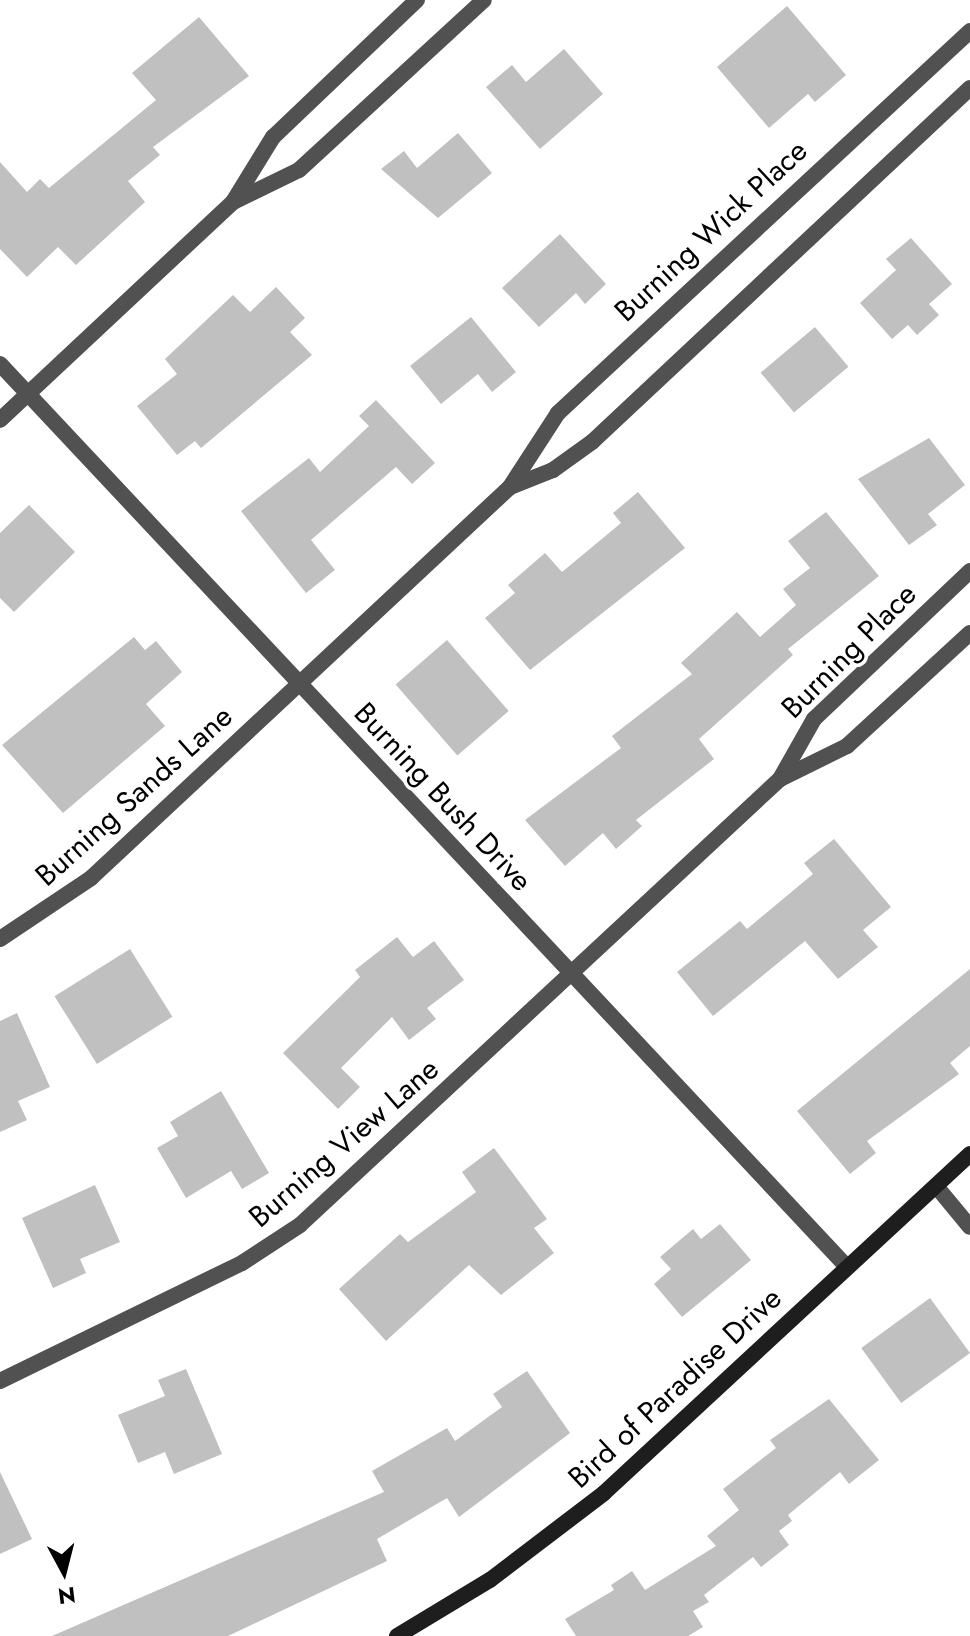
<!DOCTYPE html>
<html>
<head>
<meta charset="utf-8">
<style>
	body { margin:0 }
	#map { position:relative; width:970px; height:1636px; overflow:hidden; background:#fff; font-family:Jost,sans-serif }
	div>[style] { position:absolute }
	.building>* { inset:0; background:#c0c0c0; transform-origin:0 0 }
	.street>* { height:16px; margin:-8px; padding:0 8px; transform-origin:8px; border-radius:8px; background:#515151 }
	.secondary>* { height:16px; margin:-8px; padding:0 8px; transform-origin:8px; border-radius:8px; background:#1e1e1e }
	span { translate:-50% -50%; white-space:nowrap; text-align:center; line-height:1.15; -webkit-text-stroke:7px #fff; paint-order:stroke }
	.street-label { font-size:30px; color:#000 }
	.north { position:absolute; left:24px; top:1532px; width:80px; height:80px; -webkit-text-stroke:6px #fff; paint-order:stroke; rotate:173deg; font-size:22px; font-weight:700; line-height:32px; text-align:center; color:#000 }
	.north::after { content:''; display:block; margin:auto; width:28px; height:36px; background:#000; clip-path:polygon(50% 0,100% 100%,50% 72%,0 100%) }
</style>
</head>
<body>
<div id="map">
	<div class="building">
		<i style="clip-path:polygon(787px 6px,846px 75px,815px 102px,808px 94px,769px 128px,717px 67px)"></i>
		<i style="clip-path:polygon(199px 17px,249px 76px,153px 147px,160px 155px,128px 181px,145px 202px,76px 265px,58px 247px,27px 277px,0 249px,0 162px,27px 192px,40px 179px,49px 188px,156px 100px,132px 73px)"></i>
		<i style="clip-path:polygon(564px 49px,603px 94px,540px 149px,486px 87px,512px 65px,526px 82px)"></i>
		<i style="clip-path:polygon(458px 133px,492px 173px,438px 218px,381px 169px,404px 151px,417px 168px)"></i>
		<i style="clip-path:polygon(560px 234px,606px 284px,585px 304px,576px 293px,539px 327px,502px 288px)"></i>
		<i style="clip-path:polygon(911px 238px,952px 284px,929px 304px,939px 315px,917px 335px,908px 325px,892px 339px,860px 303px,896px 270px,886px 259px)"></i>
		<i style="clip-path:polygon(276px 287px,305px 318px,290px 332px,312px 355px,201px 448px,195px 441px,177px 455px,137px 406px,177px 374px,165px 359px,233px 295px,250px 312px)"></i>
		<i style="clip-path:polygon(471px 317px,516px 372px,492px 392px,478px 374px,441px 404px,410px 366px)"></i>
		<i style="left:815px;top:327px;width:52px;height:71px;rotate:50deg"></i>
		<i style="clip-path:polygon(376px 400px,435px 463px,412px 484px,396px 467px,311px 540px,335px 570px,306px 593px,241px 511px,309px 458px,320px 472px,369px 426px,359px 416px)"></i>
		<i style="clip-path:polygon(929px 438px,965px 485px,928px 514px,937px 525px,909px 545px,858px 479px)"></i>
		<i style="clip-path:polygon(638px 492px,685px 548px,530px 670px,485px 618px,515px 593px,508px 585px,545px 553px,562px 572px,621px 523px,613px 513px)"></i>
		<i style="clip-path:polygon(29px 505px,75px 552px,14px 612px,0 598px,0 533px)"></i>
		<i style="clip-path:polygon(826px 512px,879px 576px,788px 649px,793px 655px,699px 739px,714px 759px,636px 820px,642px 826px,616px 849px,603px 833px,565px 866px,525px 820px,621px 748px,612px 736px,692px 674px,681px 663px,737px 612px,760px 637px,796px 605px,783px 589px,810px 568px,788px 541px)"></i>
		<i style="clip-path:polygon(134px 637px,145px 650px,156px 641px,182px 672px,146px 704px,165px 726px,63px 813px,2px 745px)"></i>
		<i style="left:447px;top:640px;width:94px;height:68px;rotate:49deg"></i>
		<i style="clip-path:polygon(834px 839px,891px 907px,863px 930px,878px 947px,838px 979px,805px 941px,713px 1016px,677px 972px,740px 921px,747px 929px,813px 874px,804px 863px)"></i>
		<i style="clip-path:polygon(397px 937px,413px 957px,434px 941px,464px 980px,427px 1008px,436px 1019px,409px 1040px,392px 1017px,341px 1068px,360px 1087px,338px 1109px,283px 1053px,360px 977px,355px 970px)"></i>
		<i style="left:130px;top:949px;width:80px;height:89px;rotate:58deg"></i>
		<i style="clip-path:polygon(970px 969px,970px 1046px,950px 1063px,959px 1074px,867px 1141px,876px 1153px,850px 1174px,797px 1111px)"></i>
		<i style="clip-path:polygon(17px 1013px,50px 1087px,18px 1101px,27px 1120px,0 1132px,0 1021px)"></i>
		<i style="clip-path:polygon(221px 1091px,269px 1173px,242px 1189px,231px 1171px,186px 1198px,157px 1148px,178px 1136px,170px 1122px)"></i>
		<i style="clip-path:polygon(494px 1148px,547px 1219px,534px 1228px,554px 1253px,501px 1295px,469px 1265px,386px 1341px,339px 1289px,400px 1234px,408px 1242px,476px 1192px,462px 1172px)"></i>
		<i style="clip-path:polygon(95px 1185px,120px 1242px,80px 1259px,86px 1273px,53px 1288px,22px 1218px)"></i>
		<i style="clip-path:polygon(720px 1224px,751px 1260px,682px 1317px,654px 1284px,671px 1269px,660px 1257px,693px 1229px,701px 1239px)"></i>
		<i style="left:930px;top:1298px;width:68px;height:85px;rotate:54deg"></i>
		<i style="clip-path:polygon(186px 1369px,222px 1454px,174px 1474px,165px 1452px,138px 1463px,118px 1415px,165px 1396px,158px 1380px)"></i>
		<i style="clip-path:polygon(527px 1371px,570px 1433px,459px 1517px,447px 1498px,377px 1539px,387px 1561px,228px 1636px,52px 1636px,384px 1492px,372px 1471px,447px 1428px,455px 1441px,502px 1407px,493px 1394px)"></i>
		<i style="clip-path:polygon(829px 1399px,879px 1460px,849px 1484px,840px 1472px,788px 1515px,792px 1521px,779px 1531px,789px 1545px,761px 1567px,753px 1557px,704px 1595px,709px 1602px,693px 1611px,703px 1627px,688px 1636px,576px 1636px,565px 1619px,614px 1590px,611px 1585px,632px 1571px,645px 1590px,716px 1546px,707px 1536px,739px 1510px,723px 1489px,776px 1448px,770px 1440px)"></i>
		<i style="clip-path:polygon(0 1472px,32px 1539px,0 1554px)"></i>
	</div>
	<div class="street">
		<i style="left:417px;top:0;width:199px;rotate:136.4deg"></i>
		<i style="left:273px;top:137px;width:76px;rotate:121.6deg"></i>
		<i style="left:233px;top:202px;width:73px;rotate:-25.9deg"></i>
		<i style="left:299px;top:170px;width:251px;rotate:-42.6deg"></i>
		<i style="left:970px;top:31px;width:562px;rotate:137.16deg"></i>
		<i style="left:558px;top:413px;width:88px;rotate:123deg"></i>
		<i style="left:510px;top:487px;width:46px;rotate:-21.6deg"></i>
		<i style="left:553px;top:470px;width:48px;rotate:-35.7deg"></i>
		<i style="left:592px;top:442px;width:518px;rotate:-43.12deg"></i>
		<i style="left:0;top:364px;width:1238px;rotate:46.83deg"></i>
		<i style="left:0;top:420px;width:319px;rotate:-43.1deg"></i>
		<i style="left:970px;top:571px;width:215px;rotate:136.5deg"></i>
		<i style="left:814px;top:719px;width:69px;rotate:119.5deg"></i>
		<i style="left:780px;top:779px;width:75px;rotate:-26.2deg"></i>
		<i style="left:847px;top:746px;width:167px;rotate:-42.6deg"></i>
		<i style="left:0;top:939px;width:110px;rotate:-33.8deg"></i>
		<i style="left:91px;top:878px;width:573px;rotate:-43.02deg"></i>
		<i style="left:936px;top:1186px;width:53px;rotate:50.3deg"></i>
		<i style="left:0;top:1381px;width:269px;rotate:-26deg"></i>
		<i style="left:242px;top:1263px;width:69px;rotate:-33.2deg"></i>
		<i style="left:300px;top:1225px;width:655px;rotate:-42.9deg"></i>
	</div>
	<div class="secondary">
		<i style="left:397px;top:1636px;width:109px;rotate:-31.1deg"></i>
		<i style="left:490px;top:1580px;width:143px;rotate:-37.3deg"></i>
		<i style="left:604px;top:1493px;width:499px;rotate:-42.8deg"></i>
	</div>
	<div class="street-label">
		<span style="left:711px;top:231px;rotate:-43deg">Burning Wick Place</span>
		<span style="left:849px;top:651px;rotate:-45deg">Burning Place</span>
		<span style="left:134px;top:796px;rotate:-42deg">Burning Sands Lane</span>
		<span style="left:443px;top:797px;rotate:47deg">Burning Bush Drive</span>
		<span style="left:344px;top:1143px;rotate:-41deg">Burning View Lane</span>
		<span style="left:675px;top:1388px;rotate:-43deg">Bird of Paradise Drive</span>
	</div>
	<div class="north">N</div>
</div>
</body>
</html>
